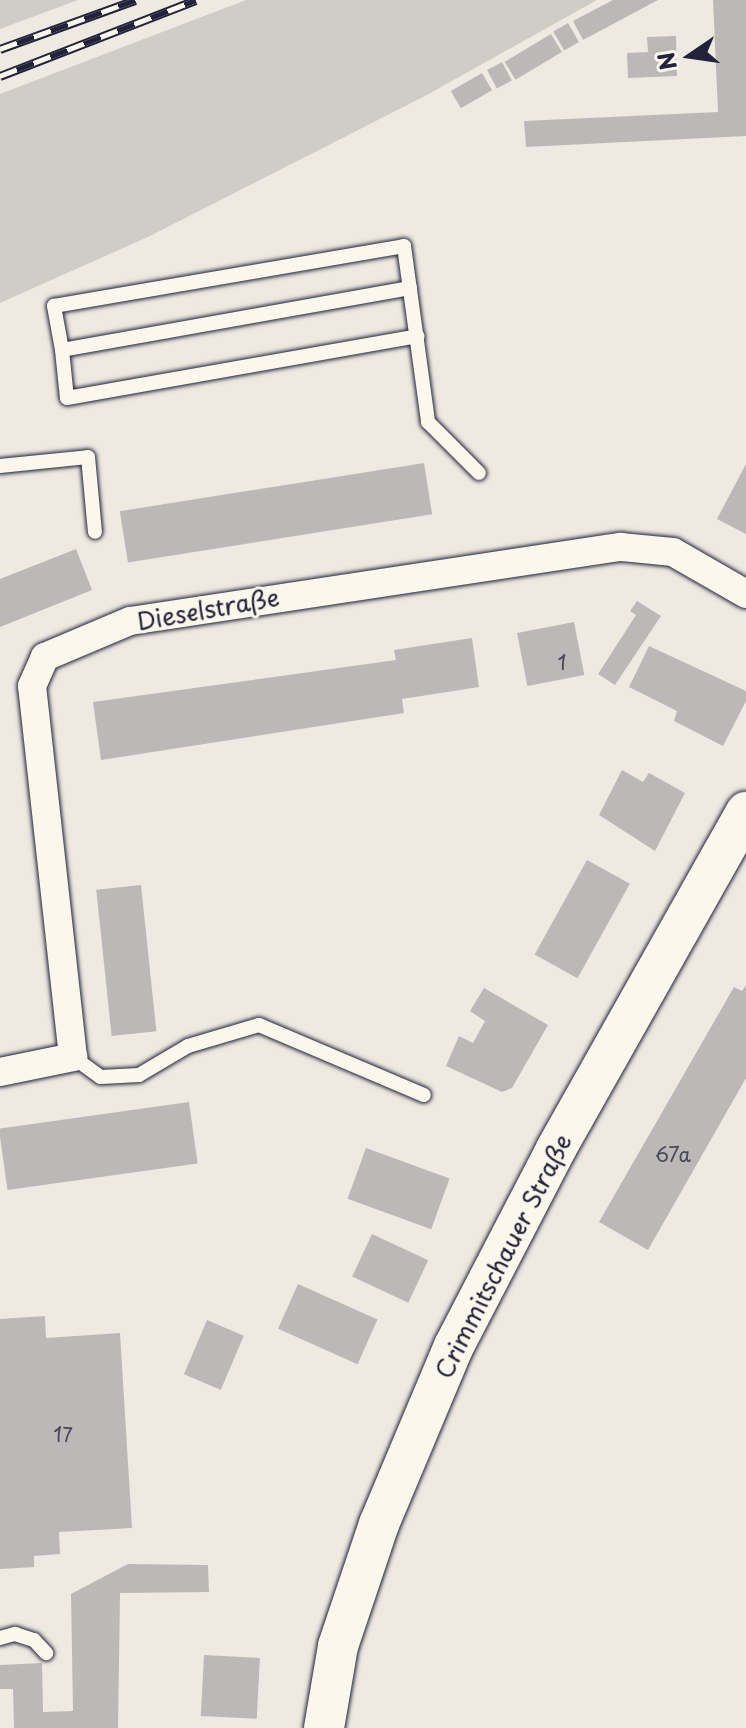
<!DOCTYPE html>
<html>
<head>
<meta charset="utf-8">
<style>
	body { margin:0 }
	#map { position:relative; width:746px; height:1728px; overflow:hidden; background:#eeeae2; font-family:"Playpen Sans",sans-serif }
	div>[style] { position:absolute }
	.green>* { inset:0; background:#d0cdc9 }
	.building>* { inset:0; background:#bcb8b8; transform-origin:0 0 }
	.roads { filter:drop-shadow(0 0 2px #22223b) drop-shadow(0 0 2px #22223b) }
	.service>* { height:14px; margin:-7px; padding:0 7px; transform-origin:7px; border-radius:7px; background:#fbf7ec }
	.minor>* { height:28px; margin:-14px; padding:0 14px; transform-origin:14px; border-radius:14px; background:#fbf7ec }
	.secondary>* { height:40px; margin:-20px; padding:0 20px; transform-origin:20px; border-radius:20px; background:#fbf7ec }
	.rail>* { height:9px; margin-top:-4.5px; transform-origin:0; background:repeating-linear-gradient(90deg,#fbf7ec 0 18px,#22223b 0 36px); box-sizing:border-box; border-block:2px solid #22223b }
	span { translate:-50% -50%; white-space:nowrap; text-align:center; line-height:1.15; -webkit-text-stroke:6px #fbf7ec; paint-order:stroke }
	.number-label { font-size:20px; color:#48485a }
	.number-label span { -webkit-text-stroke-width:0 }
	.street-label { font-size:24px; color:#22223b }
	.north { position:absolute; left:650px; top:16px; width:80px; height:80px; -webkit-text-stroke:6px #fbf7ec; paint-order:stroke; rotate:257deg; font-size:22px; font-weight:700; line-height:32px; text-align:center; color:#22223b }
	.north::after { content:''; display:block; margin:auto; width:28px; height:36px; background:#22223b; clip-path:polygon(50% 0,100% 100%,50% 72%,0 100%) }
</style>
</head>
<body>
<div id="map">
	<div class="green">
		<i style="clip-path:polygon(0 0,78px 0,0 29px)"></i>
		<i style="clip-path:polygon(246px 0,597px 0,425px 96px,150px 236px,0 303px,0 94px)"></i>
	</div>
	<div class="building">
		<i style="clip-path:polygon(613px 0,658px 0,583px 40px,573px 21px)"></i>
		<i style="clip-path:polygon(713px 0,746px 0,746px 136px,526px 147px,524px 121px,718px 112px)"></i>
		<i style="left:568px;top:23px;width:22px;height:17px;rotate:60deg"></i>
		<i style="left:551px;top:34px;width:21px;height:54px;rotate:59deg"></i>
		<i style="clip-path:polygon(676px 36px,677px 76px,628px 78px,627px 53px,648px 52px,647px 37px)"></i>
		<i style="left:502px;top:62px;width:21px;height:17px;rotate:62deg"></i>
		<i style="left:482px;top:73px;width:20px;height:36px;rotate:60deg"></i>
		<i style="left:424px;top:463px;width:52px;height:308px;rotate:81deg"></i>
		<i style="clip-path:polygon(746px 464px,746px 534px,717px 519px)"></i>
		<i style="clip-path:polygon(76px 549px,92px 590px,0 627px,0 579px)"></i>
		<i style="clip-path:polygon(637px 601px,661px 616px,615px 685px,598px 674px,636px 615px,630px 611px)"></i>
		<i style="left:574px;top:622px;width:54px;height:58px;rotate:79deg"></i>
		<i style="clip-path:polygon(472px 638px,479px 687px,402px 699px,404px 713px,101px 760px,93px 702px,396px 660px,394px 650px)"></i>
		<i style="clip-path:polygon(649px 646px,746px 691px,746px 701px,723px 746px,674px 721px,677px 711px,629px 687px)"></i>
		<i style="clip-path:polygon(622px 770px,643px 782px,649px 773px,685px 793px,655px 851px,599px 815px)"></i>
		<i style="left:587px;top:860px;width:49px;height:108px;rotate:29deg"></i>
		<i style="left:141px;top:885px;width:147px;height:45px;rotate:84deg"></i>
		<i style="clip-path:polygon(746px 985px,746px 1078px,648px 1250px,599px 1222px,734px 987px,742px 991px)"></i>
		<i style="clip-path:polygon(484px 988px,548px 1025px,512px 1088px,502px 1092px,446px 1066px,459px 1036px,473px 1043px,485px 1021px,470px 1011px)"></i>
		<i style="left:189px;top:1102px;width:62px;height:192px;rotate:82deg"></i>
		<i style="left:366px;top:1148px;width:89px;height:54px;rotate:20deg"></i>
		<i style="left:372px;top:1234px;width:62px;height:47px;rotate:25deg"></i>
		<i style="left:298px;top:1284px;width:87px;height:49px;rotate:24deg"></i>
		<i style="clip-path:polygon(45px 1316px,46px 1338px,120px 1333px,132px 1528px,59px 1532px,60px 1554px,34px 1556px,34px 1567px,0 1569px,0 1319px)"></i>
		<i style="left:207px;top:1320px;width:40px;height:59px;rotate:23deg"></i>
		<i style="clip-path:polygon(128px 1564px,208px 1565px,209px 1592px,120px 1593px,118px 1728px,14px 1728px,13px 1689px,0 1689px,0 1665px,42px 1663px,43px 1712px,73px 1711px,71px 1594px)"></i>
		<i style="left:204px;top:1655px;width:56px;height:61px;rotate:3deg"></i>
	</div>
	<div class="roads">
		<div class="service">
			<i style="left:410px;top:288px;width:353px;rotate:169.9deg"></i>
			<i style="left:62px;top:350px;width:45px;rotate:-100.3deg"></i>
			<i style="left:54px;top:306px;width:355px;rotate:-9.7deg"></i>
			<i style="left:404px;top:246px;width:178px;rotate:82.2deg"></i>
			<i style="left:428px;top:422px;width:72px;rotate:45deg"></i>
			<i style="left:62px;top:350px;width:48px;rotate:84.1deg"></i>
			<i style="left:67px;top:398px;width:356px;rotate:-10deg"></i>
			<i style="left:0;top:466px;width:88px;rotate:-5.8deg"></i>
			<i style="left:88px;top:457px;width:75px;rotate:84.7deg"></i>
			<i style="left:73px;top:1057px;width:34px;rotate:36deg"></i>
			<i style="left:101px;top:1077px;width:38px;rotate:-3deg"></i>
			<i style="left:139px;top:1075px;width:57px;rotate:-30.6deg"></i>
			<i style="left:188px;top:1046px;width:74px;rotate:-16.5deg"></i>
			<i style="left:259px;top:1025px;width:179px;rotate:23deg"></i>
			<i style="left:0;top:1638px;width:16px;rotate:-15deg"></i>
			<i style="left:15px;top:1634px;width:20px;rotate:18deg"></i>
			<i style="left:34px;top:1640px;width:18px;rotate:47deg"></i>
		</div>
		<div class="minor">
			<i style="left:0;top:1072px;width:75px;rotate:-11.6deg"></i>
			<i style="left:73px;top:1057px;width:373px;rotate:-96.3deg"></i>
			<i style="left:32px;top:686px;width:32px;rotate:-66deg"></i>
			<i style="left:45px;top:657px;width:92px;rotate:-23deg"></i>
			<i style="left:130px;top:621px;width:497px;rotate:-8.6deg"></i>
			<i style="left:621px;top:547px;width:52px;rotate:5.5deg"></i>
			<i style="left:673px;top:552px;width:84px;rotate:29.9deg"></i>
		</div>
		<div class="secondary">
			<i style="left:324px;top:1728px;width:83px;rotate:-80.3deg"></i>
			<i style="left:338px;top:1646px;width:129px;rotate:-71.4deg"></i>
			<i style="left:379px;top:1524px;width:193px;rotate:-67.2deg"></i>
			<i style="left:454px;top:1346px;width:222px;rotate:-62.6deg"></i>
			<i style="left:556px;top:1149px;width:387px;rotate:-60.6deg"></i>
		</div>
	</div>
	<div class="rail">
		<i style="left:0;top:49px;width:144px;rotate:-19.9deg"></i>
		<i style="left:0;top:76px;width:210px;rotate:-21.2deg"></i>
	</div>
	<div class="number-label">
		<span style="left:562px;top:662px">1</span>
		<span style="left:673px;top:1154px">67a</span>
		<span style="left:63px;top:1434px">17</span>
	</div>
	<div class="street-label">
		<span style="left:208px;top:609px;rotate:-10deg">Dieselstraße</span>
		<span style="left:503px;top:1256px;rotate:-63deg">Crimmitschauer Straße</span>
	</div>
	<div class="north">N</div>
</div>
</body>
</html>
